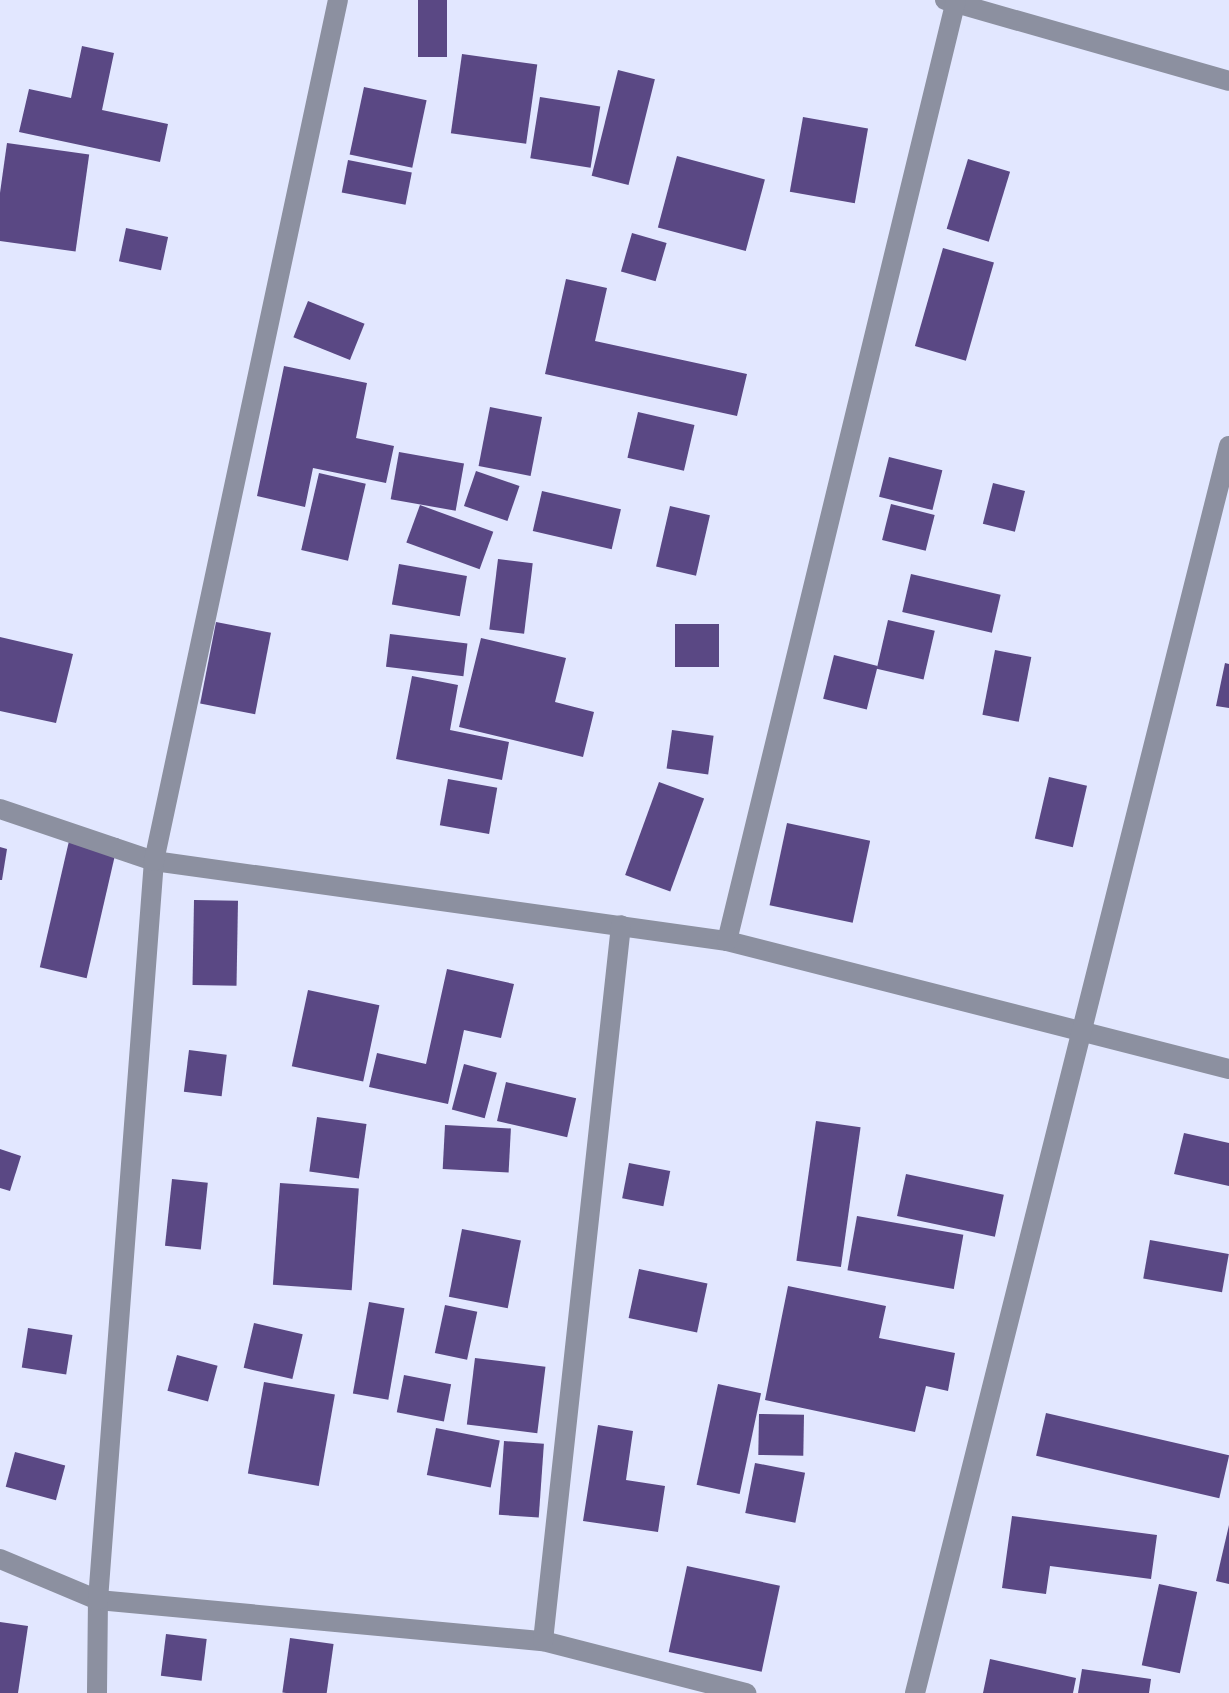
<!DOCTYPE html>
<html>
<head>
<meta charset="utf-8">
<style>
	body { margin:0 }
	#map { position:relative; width:1229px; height:1693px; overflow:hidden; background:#e2e7ff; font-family:Jost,sans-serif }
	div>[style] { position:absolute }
	.building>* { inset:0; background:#5a4884; transform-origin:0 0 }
	.minor>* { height:20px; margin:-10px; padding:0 10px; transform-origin:10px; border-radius:10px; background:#8c90a0 }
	span { translate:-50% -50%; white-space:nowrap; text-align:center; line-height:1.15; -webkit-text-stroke:8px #fff; paint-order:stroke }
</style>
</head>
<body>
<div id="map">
	<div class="building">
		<i style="left:418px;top:0;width:29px;height:57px"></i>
		<i style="clip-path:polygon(82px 46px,114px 53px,102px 110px,168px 124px,160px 162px,19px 132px,29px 89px,71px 98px)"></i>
		<i style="left:462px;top:54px;width:76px;height:80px;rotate:8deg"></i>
		<i style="left:618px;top:70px;width:38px;height:109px;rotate:14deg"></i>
		<i style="left:364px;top:87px;width:64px;height:69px;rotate:12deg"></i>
		<i style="left:540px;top:97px;width:61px;height:62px;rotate:9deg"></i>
		<i style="left:803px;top:117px;width:66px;height:76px;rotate:10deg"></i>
		<i style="left:7px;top:143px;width:83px;height:98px;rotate:8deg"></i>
		<i style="left:677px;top:156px;width:91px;height:74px;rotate:15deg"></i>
		<i style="left:968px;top:159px;width:44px;height:73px;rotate:17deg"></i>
		<i style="left:348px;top:160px;width:65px;height:33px;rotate:11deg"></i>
		<i style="left:126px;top:228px;width:43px;height:34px;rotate:12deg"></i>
		<i style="left:632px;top:233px;width:36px;height:40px;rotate:16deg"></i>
		<i style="left:943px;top:248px;width:53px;height:102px;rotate:16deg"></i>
		<i style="clip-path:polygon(566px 279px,607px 288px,595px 341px,747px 374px,737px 416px,545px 374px)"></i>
		<i style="left:308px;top:301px;width:61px;height:39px;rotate:22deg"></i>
		<i style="clip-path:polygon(284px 366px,367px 383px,356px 438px,394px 446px,386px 483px,313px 468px,305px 507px,257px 496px)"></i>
		<i style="left:490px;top:407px;width:53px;height:60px;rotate:11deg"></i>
		<i style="left:638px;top:412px;width:58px;height:47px;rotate:13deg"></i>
		<i style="left:399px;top:452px;width:66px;height:48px;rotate:10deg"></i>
		<i style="left:889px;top:457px;width:55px;height:41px;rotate:14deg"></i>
		<i style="left:476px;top:471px;width:46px;height:37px;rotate:19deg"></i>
		<i style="left:319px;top:473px;width:48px;height:79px;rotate:13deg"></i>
		<i style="left:993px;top:483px;width:33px;height:42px;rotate:14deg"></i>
		<i style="left:542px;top:491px;width:81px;height:41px;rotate:13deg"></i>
		<i style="left:891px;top:504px;width:45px;height:37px;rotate:14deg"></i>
		<i style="left:420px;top:505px;width:78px;height:40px;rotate:20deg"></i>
		<i style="left:670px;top:506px;width:41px;height:62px;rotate:13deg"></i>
		<i style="left:498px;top:559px;width:35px;height:71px;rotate:7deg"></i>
		<i style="left:399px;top:564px;width:69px;height:41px;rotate:10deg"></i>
		<i style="left:911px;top:574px;width:92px;height:39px;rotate:13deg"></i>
		<i style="left:888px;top:620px;width:48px;height:50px;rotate:13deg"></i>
		<i style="left:216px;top:622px;width:56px;height:83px;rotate:11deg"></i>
		<i style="left:719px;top:624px;width:43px;height:44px;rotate:90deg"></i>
		<i style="left:390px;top:634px;width:78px;height:33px;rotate:7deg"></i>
		<i style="clip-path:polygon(0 637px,73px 654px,56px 723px,0 711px)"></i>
		<i style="clip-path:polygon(481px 638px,566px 658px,555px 702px,594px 712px,583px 757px,459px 727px)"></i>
		<i style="left:995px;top:650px;width:37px;height:66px;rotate:11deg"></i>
		<i style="left:834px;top:655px;width:45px;height:45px;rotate:14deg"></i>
		<i style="clip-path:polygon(1225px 663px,1229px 664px,1229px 708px,1216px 706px)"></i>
		<i style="clip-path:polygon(412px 676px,458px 685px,450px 730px,509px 742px,502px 780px,396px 759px)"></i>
		<i style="left:672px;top:730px;width:42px;height:39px;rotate:8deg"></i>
		<i style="left:1049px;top:777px;width:39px;height:63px;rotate:13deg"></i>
		<i style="left:448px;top:779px;width:50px;height:47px;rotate:10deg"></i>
		<i style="left:659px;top:782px;width:48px;height:99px;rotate:20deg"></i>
		<i style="left:787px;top:823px;width:85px;height:84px;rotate:12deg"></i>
		<i style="left:72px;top:828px;width:48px;height:143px;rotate:13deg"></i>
		<i style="clip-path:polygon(0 847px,7px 849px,2px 880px,0 880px)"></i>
		<i style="left:194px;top:900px;width:44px;height:85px;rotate:1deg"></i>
		<i style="clip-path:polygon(447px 969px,514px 984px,501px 1038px,464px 1030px,448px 1104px,369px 1087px,377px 1053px,426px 1064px)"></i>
		<i style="left:308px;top:990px;width:73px;height:78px;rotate:12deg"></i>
		<i style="left:189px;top:1050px;width:38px;height:42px;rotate:7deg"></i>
		<i style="left:464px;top:1064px;width:34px;height:47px;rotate:15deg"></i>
		<i style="left:506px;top:1082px;width:72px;height:40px;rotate:13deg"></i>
		<i style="left:317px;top:1117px;width:50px;height:55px;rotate:8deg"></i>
		<i style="left:816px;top:1121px;width:45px;height:141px;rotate:8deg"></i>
		<i style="left:445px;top:1125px;width:66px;height:44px;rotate:3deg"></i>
		<i style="clip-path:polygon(1184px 1133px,1229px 1143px,1229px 1186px,1174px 1174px)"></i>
		<i style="clip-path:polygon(0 1149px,21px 1156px,10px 1191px,0 1188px)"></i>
		<i style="left:629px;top:1163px;width:42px;height:36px;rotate:11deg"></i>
		<i style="left:906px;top:1174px;width:100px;height:43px;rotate:12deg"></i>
		<i style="left:172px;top:1179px;width:36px;height:67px;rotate:6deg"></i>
		<i style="left:280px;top:1183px;width:79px;height:102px;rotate:4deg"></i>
		<i style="left:857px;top:1216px;width:108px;height:55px;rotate:10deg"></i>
		<i style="left:462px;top:1229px;width:60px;height:69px;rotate:11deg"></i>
		<i style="left:1150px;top:1240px;width:80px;height:39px;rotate:10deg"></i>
		<i style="left:639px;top:1269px;width:70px;height:50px;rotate:12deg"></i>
		<i style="clip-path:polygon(788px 1286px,886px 1306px,879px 1338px,955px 1353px,948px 1391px,926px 1386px,915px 1432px,765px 1400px)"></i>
		<i style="left:369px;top:1302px;width:36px;height:93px;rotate:10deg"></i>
		<i style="left:445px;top:1305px;width:33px;height:49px;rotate:12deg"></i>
		<i style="left:254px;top:1323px;width:50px;height:46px;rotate:13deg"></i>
		<i style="left:28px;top:1328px;width:45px;height:40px;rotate:9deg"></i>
		<i style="left:177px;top:1355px;width:42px;height:37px;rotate:15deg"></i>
		<i style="left:475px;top:1358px;width:71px;height:67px;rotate:7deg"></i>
		<i style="left:404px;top:1375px;width:48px;height:38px;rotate:11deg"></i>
		<i style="left:264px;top:1382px;width:72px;height:93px;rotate:10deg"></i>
		<i style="left:718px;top:1384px;width:44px;height:103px;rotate:12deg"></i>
		<i style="left:1046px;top:1413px;width:188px;height:44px;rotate:13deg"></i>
		<i style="left:759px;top:1414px;width:45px;height:41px;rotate:1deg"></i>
		<i style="clip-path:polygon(598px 1425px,633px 1431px,626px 1480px,665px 1486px,658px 1532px,583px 1521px)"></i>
		<i style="left:436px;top:1428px;width:65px;height:48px;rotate:11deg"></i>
		<i style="left:504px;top:1441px;width:40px;height:74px;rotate:4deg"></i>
		<i style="left:15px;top:1452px;width:52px;height:36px;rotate:15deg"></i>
		<i style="left:755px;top:1463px;width:51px;height:51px;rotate:11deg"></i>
		<i style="clip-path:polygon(1012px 1516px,1157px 1535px,1151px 1579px,1050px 1566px,1046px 1594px,1002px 1588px)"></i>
		<i style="clip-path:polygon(1229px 1525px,1229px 1584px,1216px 1581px)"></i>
		<i style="left:687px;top:1566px;width:95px;height:88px;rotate:12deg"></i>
		<i style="left:1159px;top:1584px;width:39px;height:83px;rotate:12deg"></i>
		<i style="clip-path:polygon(0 1622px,28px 1626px,18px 1693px,0 1693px)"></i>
		<i style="left:166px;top:1634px;width:41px;height:42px;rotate:7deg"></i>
		<i style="left:290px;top:1638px;width:44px;height:55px;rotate:8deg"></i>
		<i style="clip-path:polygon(990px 1659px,1076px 1678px,1073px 1693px,983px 1693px)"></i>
		<i style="clip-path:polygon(1082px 1669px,1151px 1679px,1149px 1693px,1078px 1693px)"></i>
	</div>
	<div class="minor">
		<i style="left:945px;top:0;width:295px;rotate:15.9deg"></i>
		<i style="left:0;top:809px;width:163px;rotate:18.7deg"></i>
		<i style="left:154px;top:861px;width:579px;rotate:7.95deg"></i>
		<i style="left:727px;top:941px;width:518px;rotate:14.3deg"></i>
		<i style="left:727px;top:941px;width:968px;rotate:-76.32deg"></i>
		<i style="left:0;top:1559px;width:106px;rotate:22.7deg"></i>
		<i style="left:98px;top:1600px;width:447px;rotate:5.3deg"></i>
		<i style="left:543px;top:1641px;width:210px;rotate:14.4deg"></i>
		<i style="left:543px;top:1641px;width:720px;rotate:-83.78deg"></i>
		<i style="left:97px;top:1693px;width:93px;rotate:-89.4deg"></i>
		<i style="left:98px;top:1600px;width:741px;rotate:-85.67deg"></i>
		<i style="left:154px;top:861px;width:880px;rotate:-77.94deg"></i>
		<i style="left:915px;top:1693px;width:1286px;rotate:-75.87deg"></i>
	</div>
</div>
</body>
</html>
